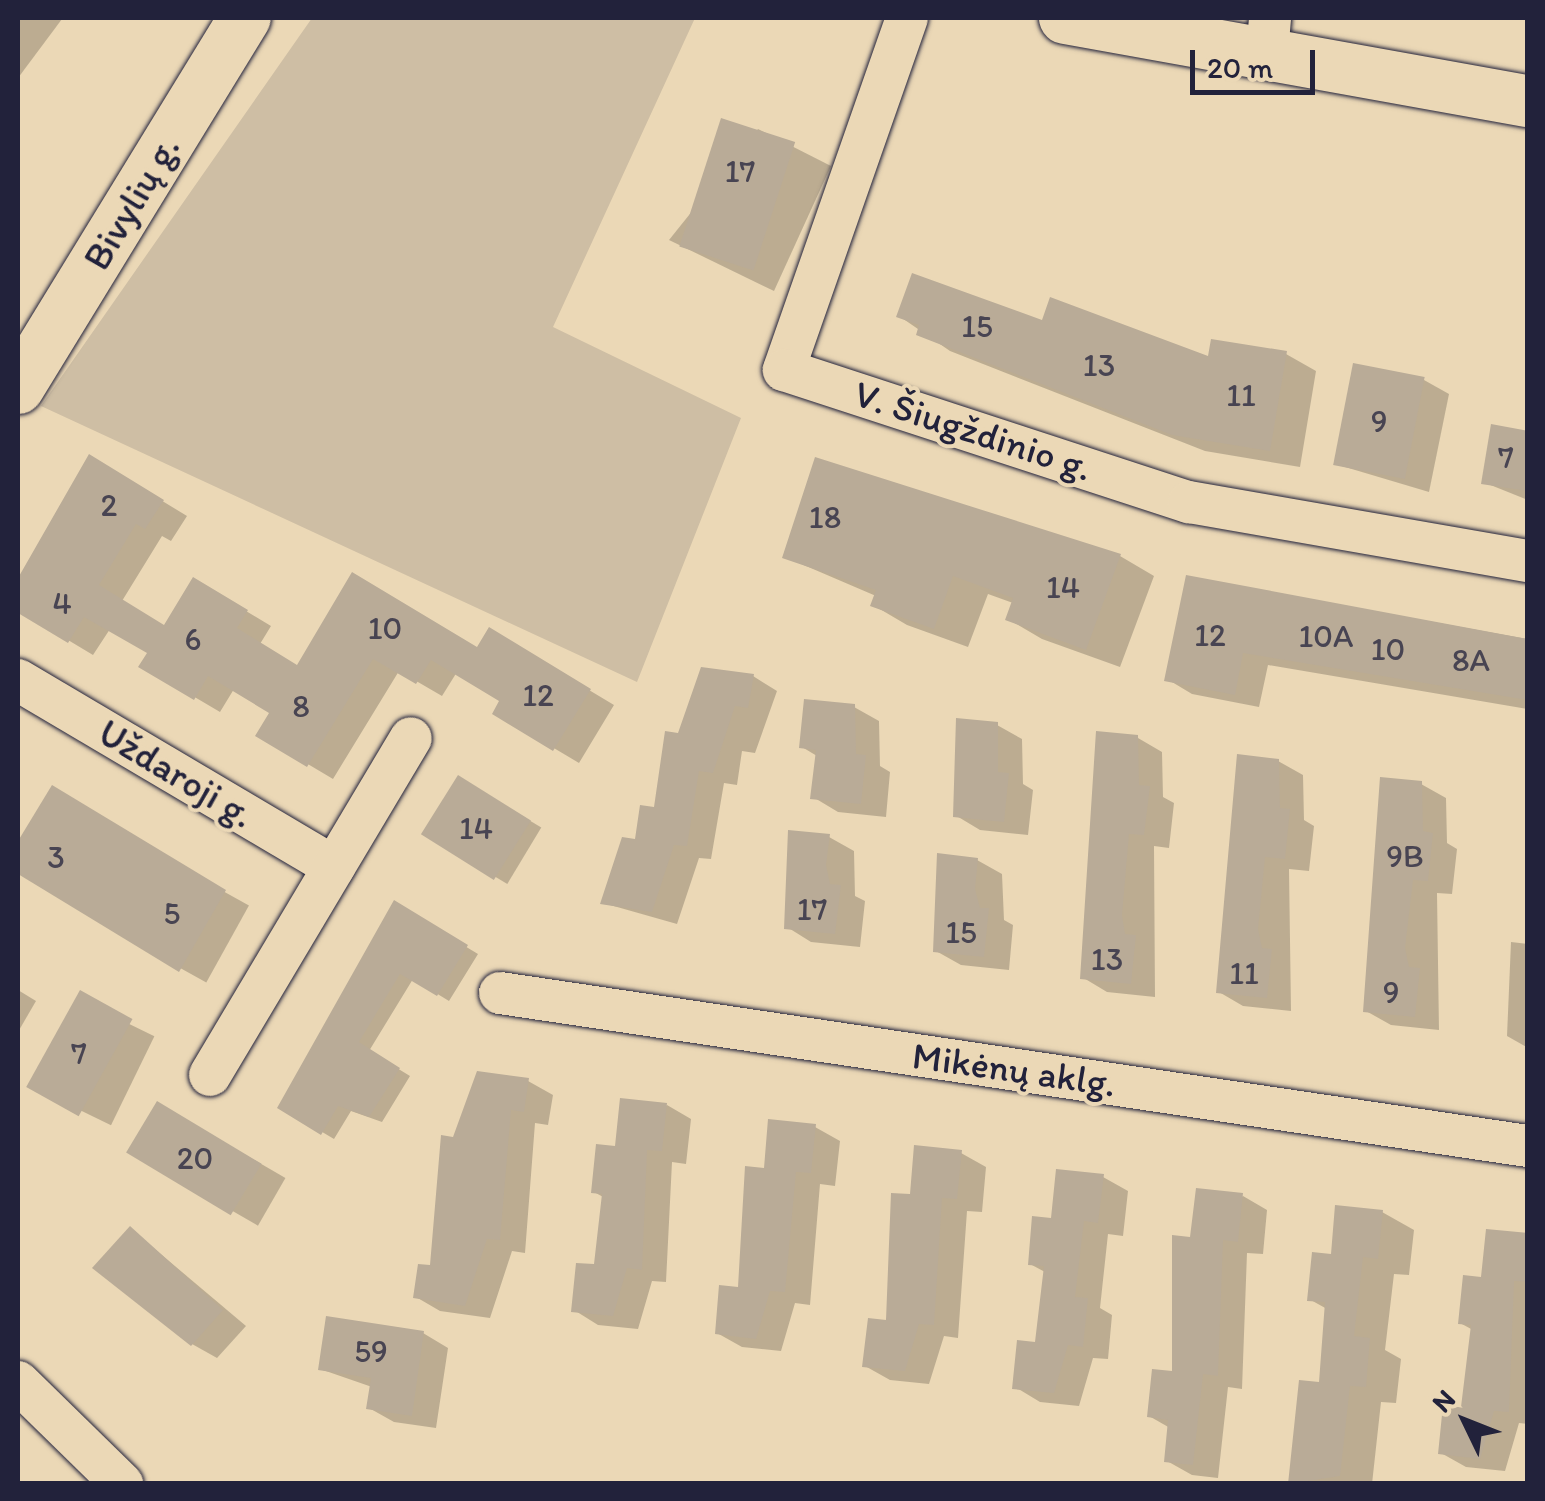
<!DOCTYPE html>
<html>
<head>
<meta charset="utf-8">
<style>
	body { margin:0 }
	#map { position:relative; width:1545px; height:1501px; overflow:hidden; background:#ebd8b6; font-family:Itim,sans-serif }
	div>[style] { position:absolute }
	.green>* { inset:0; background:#cebea4 }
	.shadow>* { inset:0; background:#0003; transform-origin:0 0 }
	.building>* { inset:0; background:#b9ab97; transform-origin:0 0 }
	.roads { filter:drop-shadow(0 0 2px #22223b) drop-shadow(0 0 2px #22223b) }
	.minor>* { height:42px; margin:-21px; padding:0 21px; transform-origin:21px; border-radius:21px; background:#ebd8b6 }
	.tertiary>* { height:52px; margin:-26px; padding:0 26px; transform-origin:26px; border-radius:26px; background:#ebd8b6 }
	span { translate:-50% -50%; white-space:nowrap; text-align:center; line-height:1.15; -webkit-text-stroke:8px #ebd8b6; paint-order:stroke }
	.number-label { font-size:32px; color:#484452 }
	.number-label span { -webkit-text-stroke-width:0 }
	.street-label { font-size:38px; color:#22223b }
	.frame { position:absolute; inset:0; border:20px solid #22223b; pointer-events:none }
	.north { position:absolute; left:1415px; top:1371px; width:100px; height:100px; -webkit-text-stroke:8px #ebd8b6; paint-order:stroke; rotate:313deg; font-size:28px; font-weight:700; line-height:40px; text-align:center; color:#22223b }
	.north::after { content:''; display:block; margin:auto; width:35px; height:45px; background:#22223b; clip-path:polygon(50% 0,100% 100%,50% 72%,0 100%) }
	.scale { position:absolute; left:1190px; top:50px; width:125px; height:45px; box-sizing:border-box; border:5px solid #22223b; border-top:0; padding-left:12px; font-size:30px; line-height:35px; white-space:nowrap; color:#22223b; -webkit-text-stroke:8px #ebd8b6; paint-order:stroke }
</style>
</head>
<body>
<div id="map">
	<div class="green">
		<i style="clip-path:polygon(312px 18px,695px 18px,553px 327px,741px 418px,637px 682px,41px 406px)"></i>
	</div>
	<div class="shadow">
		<i style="clip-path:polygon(18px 18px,62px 19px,18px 78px)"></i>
		<i style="clip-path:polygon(758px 129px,831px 166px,774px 291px,669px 240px)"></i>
		<i style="clip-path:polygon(899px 316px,1210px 359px,1286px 354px,1316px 371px,1300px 467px,1205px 451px,950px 351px)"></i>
		<i style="clip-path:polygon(1424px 380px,1449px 394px,1429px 492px,1335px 464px)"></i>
		<i style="clip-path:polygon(1528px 434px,1528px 500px,1483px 482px)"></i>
		<i style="clip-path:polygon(90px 457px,187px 516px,171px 541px,162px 536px,122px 601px,165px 628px,194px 580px,271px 626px,260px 644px,298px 668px,353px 575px,478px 650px,514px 645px,614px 705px,579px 763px,495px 713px,503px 700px,457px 672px,442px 696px,399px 671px,333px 779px,259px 735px,272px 712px,234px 689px,220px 712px,142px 666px,150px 652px,110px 629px,93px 655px,18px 610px,18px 582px)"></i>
		<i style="clip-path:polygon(1120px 556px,1154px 576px,1120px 667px,1042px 639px,1008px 619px,1013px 603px,988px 594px,968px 647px,907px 625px,873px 605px,876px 596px,785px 557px)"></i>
		<i style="clip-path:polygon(1188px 578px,1528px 639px,1528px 709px,1268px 665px,1259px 707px,1192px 694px,1167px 679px)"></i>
		<i style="clip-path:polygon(753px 676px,777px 691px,755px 753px,742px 751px,737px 785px,724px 783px,711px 859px,699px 858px,677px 924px,603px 903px,656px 810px,679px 736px)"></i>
		<i style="clip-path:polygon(854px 707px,879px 721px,880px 766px,890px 772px,886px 817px,838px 812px,813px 797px,817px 756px,802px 747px)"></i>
		<i style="clip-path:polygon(997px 725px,1022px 739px,1023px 784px,1033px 790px,1028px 835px,980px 830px,955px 815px)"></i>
		<i style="clip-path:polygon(1138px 738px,1162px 752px,1163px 797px,1174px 803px,1169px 848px,1154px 846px,1155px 997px,1107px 992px,1082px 977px)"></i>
		<i style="clip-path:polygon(1278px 761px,1303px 775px,1304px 820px,1314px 826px,1309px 871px,1289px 869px,1291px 1011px,1243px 1006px,1219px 992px)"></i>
		<i style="left:459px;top:778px;width:96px;height:66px;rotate:31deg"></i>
		<i style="clip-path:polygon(1421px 784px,1446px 798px,1447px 843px,1457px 849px,1452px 894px,1437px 893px,1439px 1030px,1391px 1025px,1366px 1011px)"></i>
		<i style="clip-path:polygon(829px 837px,854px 851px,855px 896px,865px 901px,860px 947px,811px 942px,787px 927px)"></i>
		<i style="left:158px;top:855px;width:104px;height:88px;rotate:29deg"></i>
		<i style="clip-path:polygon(977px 860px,1002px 874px,1004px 920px,1013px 925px,1009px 970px,961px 965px,936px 951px)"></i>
		<i style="clip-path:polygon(395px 904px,478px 954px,449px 1001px,413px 979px,369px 1051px,410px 1076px,382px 1122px,351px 1111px,334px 1139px,280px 1107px)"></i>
		<i style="clip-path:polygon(1511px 942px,1528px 944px,1528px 1048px,1507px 1036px)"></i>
		<i style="clip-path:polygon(18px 990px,36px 1001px,18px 1032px)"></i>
		<i style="left:78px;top:999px;width:85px;height:99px;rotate:26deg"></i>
		<i style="clip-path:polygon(528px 1081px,553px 1095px,548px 1125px,535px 1123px,525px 1253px,512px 1251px,490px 1318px,440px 1311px,416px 1297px,432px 1268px,455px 1140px)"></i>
		<i style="left:159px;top:1105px;width:146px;height:55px;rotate:30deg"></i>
		<i style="clip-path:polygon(667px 1105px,691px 1119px,686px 1164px,672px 1162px,666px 1282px,652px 1281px,638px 1329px,598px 1325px,574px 1310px,596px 1267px,605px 1198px,594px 1192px,617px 1149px)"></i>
		<i style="clip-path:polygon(815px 1127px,840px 1141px,835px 1186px,820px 1184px,810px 1305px,795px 1303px,781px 1351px,742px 1347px,717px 1333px,740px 1290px,766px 1171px)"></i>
		<i style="clip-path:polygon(961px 1153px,986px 1167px,982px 1212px,967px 1211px,958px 1338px,944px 1336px,929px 1384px,890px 1380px,865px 1366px)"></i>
		<i style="clip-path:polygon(1103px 1177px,1128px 1191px,1123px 1236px,1108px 1234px,1100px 1308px,1112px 1315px,1108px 1359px,1093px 1358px,1079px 1406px,1040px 1402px,1015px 1387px,1038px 1344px,1045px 1272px,1030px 1264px,1053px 1221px)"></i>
		<i style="clip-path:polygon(1243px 1196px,1267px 1210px,1263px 1254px,1247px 1253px,1242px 1389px,1228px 1387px,1218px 1478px,1192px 1475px,1167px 1461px,1170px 1428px,1149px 1416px,1174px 1374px,1192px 1240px)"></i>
		<i style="clip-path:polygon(1382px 1212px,1414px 1230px,1409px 1275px,1394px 1274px,1385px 1350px,1401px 1359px,1396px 1403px,1381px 1402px,1372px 1484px,1290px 1484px,1321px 1385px,1327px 1309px,1309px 1299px,1334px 1257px)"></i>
		<i style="clip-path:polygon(131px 1229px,246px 1326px,217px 1358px,192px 1344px)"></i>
		<i style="clip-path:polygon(1528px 1235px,1528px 1424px,1519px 1423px,1505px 1471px,1466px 1467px,1441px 1453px,1464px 1410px,1473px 1330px,1460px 1323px,1483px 1280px)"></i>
		<i style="clip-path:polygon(423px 1333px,448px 1348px,436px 1428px,394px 1422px,369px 1408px,372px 1387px,320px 1369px)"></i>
	</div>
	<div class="building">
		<i style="left:721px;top:118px;width:78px;height:135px;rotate:18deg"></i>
		<i style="clip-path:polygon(912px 273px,1042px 320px,1050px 297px,1208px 356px,1211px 339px,1287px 351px,1270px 451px,1172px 435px,916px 335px,919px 325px,896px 317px)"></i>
		<i style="left:1353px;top:363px;width:73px;height:104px;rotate:11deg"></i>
		<i style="clip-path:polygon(1491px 424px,1528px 431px,1528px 491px,1481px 484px)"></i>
		<i style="clip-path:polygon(89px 454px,164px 500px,145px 529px,136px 524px,99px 585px,164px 625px,193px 577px,248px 610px,237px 628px,297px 665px,352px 572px,477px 647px,489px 627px,591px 689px,553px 751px,492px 714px,499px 701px,431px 660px,416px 684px,373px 659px,307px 767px,255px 736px,269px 713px,208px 676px,194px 700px,138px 667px,147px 653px,84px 617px,68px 643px,18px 613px,18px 578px)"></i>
		<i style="clip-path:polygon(815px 457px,1121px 554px,1086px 650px,1005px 620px,1013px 598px,953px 576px,934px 629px,870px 606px,876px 590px,782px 558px)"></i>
		<i style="clip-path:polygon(1186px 575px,1528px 639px,1528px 700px,1243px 653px,1235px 695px,1164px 681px)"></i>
		<i style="clip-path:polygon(701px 667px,754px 674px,748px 708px,735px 706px,713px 773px,699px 771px,687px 846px,674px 845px,652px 912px,600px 904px,622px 837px,635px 839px,640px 805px,654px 807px,665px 731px,678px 733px)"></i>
		<i style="clip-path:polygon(804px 699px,855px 704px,856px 754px,866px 755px,861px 804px,810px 799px,816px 750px,799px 748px)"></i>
		<i style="clip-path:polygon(956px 718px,998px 722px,998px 772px,1009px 773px,1004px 822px,953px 817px)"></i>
		<i style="clip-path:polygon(1096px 731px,1138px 735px,1139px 785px,1150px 786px,1144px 835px,1129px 834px,1122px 915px,1125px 934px,1136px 935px,1131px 984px,1080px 979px)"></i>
		<i style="clip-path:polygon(1237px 754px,1279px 759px,1280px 808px,1290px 809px,1285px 859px,1265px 857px,1258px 929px,1262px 948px,1272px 949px,1267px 998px,1216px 993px)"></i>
		<i style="left:458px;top:775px;width:86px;height:70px;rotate:32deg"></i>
		<i style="clip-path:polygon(1380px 777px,1422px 781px,1423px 831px,1433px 833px,1428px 881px,1413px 880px,1405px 948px,1409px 967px,1420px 968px,1415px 1017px,1363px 1012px)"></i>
		<i style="clip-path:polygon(52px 785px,226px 890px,179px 972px,18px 874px,18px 841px)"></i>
		<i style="clip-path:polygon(788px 830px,830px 834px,826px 865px,830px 884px,841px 885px,835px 934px,784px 929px)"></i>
		<i style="clip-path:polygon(937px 853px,978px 858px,975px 889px,980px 908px,989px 908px,984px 957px,933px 952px)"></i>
		<i style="clip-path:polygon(394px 900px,468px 945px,437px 996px,400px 974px,359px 1042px,400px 1068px,369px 1117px,338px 1106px,321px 1135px,277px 1108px)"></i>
		<i style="left:80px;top:990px;width:60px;height:111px;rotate:29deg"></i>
		<i style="clip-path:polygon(477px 1071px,529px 1078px,524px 1112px,511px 1110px,500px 1240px,487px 1239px,465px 1306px,413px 1298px,418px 1264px,430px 1265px,441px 1135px,453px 1137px)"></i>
		<i style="clip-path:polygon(620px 1098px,667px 1103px,662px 1151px,647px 1150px,642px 1270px,627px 1268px,613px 1316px,571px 1312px,576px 1263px,594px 1264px,602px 1194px,591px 1193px,596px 1144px,615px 1146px)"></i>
		<i style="left:157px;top:1101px;width:122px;height:60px;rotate:31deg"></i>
		<i style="clip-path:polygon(768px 1119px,816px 1124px,811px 1173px,796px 1172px,785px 1292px,770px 1291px,756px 1339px,715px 1334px,719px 1285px,738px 1287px,745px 1166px,764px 1168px)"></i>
		<i style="clip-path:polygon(914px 1145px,962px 1150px,957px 1199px,942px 1198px,934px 1325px,919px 1324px,905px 1371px,862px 1367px,868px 1318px,886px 1320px,891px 1193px,910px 1194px)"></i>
		<i style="clip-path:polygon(1056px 1169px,1104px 1174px,1098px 1223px,1084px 1221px,1075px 1297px,1088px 1298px,1083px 1347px,1068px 1345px,1054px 1393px,1012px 1389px,1017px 1340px,1035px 1342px,1044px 1266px,1028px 1265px,1032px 1216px,1051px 1218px)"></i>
		<i style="clip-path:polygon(1196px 1188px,1243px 1193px,1238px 1242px,1223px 1240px,1218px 1376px,1203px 1374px,1193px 1465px,1164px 1462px,1168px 1420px,1147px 1417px,1152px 1369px,1172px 1371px,1172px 1235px,1190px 1237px)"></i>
		<i style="clip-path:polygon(1335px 1205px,1383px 1210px,1378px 1259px,1363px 1257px,1354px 1336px,1370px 1338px,1366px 1387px,1350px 1386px,1340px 1476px,1288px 1484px,1299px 1380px,1319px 1382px,1325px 1302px,1307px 1301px,1312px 1252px,1331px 1254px)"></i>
		<i style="clip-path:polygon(130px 1226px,223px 1310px,191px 1346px,92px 1268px)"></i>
		<i style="clip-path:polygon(1486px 1229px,1528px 1233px,1528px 1282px,1514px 1281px,1509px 1412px,1494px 1411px,1480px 1459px,1438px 1454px,1443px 1405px,1461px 1407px,1471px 1325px,1458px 1324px,1463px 1275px,1481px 1277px)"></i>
		<i style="clip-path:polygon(326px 1316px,424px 1331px,412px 1416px,366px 1409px,371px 1378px,318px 1370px)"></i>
	</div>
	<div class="roads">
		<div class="minor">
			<i style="left:907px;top:18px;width:373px;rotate:109.3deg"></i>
			<i style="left:784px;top:370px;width:426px;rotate:18.1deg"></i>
			<i style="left:1189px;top:502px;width:344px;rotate:9.9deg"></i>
			<i style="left:1267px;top:53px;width:35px;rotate:-85deg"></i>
			<i style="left:18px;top:680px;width:367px;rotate:30.6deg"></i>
			<i style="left:500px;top:993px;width:1039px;rotate:8.47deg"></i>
			<i style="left:210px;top:1075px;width:392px;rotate:-59.2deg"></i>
			<i style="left:18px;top:1382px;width:146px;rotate:44.4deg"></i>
		</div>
		<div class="tertiary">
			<i style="left:1065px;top:18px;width:470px;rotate:10.2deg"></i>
			<i style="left:18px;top:388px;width:434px;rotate:-58.5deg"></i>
		</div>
	</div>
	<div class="number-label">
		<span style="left:740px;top:171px">17</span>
		<span style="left:977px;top:326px">15</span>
		<span style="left:1099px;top:365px">13</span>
		<span style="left:1241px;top:395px">11</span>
		<span style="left:1379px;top:421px">9</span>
		<span style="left:1506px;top:457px">7</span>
		<span style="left:109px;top:505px">2</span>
		<span style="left:825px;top:517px">18</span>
		<span style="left:1063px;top:587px">14</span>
		<span style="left:62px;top:603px">4</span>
		<span style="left:385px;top:628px">10</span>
		<span style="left:1210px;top:635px">12</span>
		<span style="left:1326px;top:636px">10A</span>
		<span style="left:193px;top:639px">6</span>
		<span style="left:1388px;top:649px">10</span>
		<span style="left:1471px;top:660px">8A</span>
		<span style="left:538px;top:695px">12</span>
		<span style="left:301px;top:706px">8</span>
		<span style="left:476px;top:828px">14</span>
		<span style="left:1405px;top:856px">9B</span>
		<span style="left:56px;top:857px">3</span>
		<span style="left:812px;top:909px">17</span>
		<span style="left:172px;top:913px">5</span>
		<span style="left:961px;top:932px">15</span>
		<span style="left:1107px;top:959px">13</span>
		<span style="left:1244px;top:973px">11</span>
		<span style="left:1391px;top:992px">9</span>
		<span style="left:79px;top:1053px">7</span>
		<span style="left:195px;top:1158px">20</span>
		<span style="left:371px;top:1351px">59</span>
	</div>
	<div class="street-label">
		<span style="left:132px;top:203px;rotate:-59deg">Bivylių g.</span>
		<span style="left:973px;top:431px;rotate:18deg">V. Šiugždinio g.</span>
		<span style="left:176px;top:774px;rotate:31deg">Uždaroji g.</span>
		<span style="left:1014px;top:1070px;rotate:8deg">Mikėnų aklg.</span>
	</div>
	<div class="frame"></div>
	<div class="north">N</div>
	<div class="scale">20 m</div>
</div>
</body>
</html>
